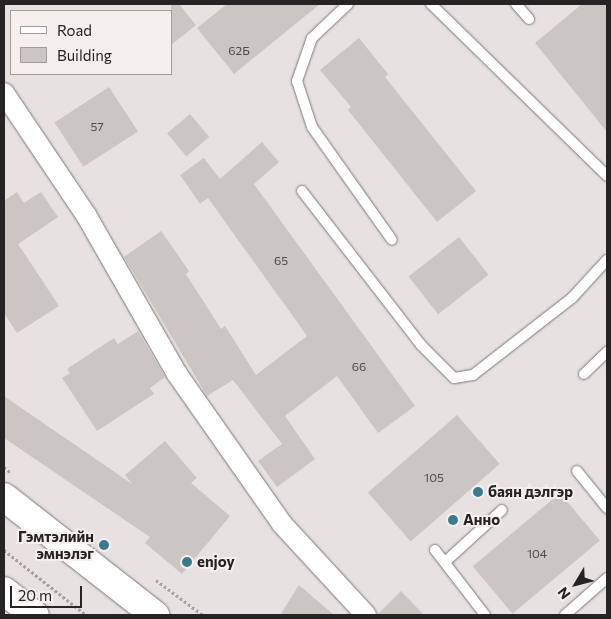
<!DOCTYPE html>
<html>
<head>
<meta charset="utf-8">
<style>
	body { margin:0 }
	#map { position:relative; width:611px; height:619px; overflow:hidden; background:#e7e2e1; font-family:Commissioner,sans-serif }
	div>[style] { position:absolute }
	.building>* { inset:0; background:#cbc6c4; transform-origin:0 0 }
	.path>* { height:3px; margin-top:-1.5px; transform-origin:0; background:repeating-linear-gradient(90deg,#a5a2a1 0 2.5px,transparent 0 5px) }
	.roads { filter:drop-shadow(0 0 1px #7d7877) drop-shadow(0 0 1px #7d7877) }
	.lane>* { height:10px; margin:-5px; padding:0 5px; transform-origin:5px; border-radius:5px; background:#fff }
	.street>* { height:20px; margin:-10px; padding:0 10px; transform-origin:10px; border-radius:10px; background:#fff }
	.primary>* { height:28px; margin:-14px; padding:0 14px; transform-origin:14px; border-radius:14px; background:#fff }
	.dots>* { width:14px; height:14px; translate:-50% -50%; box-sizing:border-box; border:2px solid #f5efee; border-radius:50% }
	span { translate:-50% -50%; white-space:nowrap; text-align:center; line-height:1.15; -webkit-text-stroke:4px #f5efee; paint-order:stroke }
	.number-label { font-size:12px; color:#4e4c4b }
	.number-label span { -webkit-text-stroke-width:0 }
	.poi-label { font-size:15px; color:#252323; font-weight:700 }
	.left { translate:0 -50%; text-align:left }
	.right { translate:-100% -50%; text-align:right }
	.frame { position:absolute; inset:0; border:5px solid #252323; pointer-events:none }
	.legend { position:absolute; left:10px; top:10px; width:162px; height:65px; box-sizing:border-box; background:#f5efee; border:1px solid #a29d9d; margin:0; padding:6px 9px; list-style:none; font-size:15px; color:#252323 }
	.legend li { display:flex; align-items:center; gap:10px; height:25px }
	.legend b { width:25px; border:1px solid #a29d9d }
	.north { position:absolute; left:551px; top:559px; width:50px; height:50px; -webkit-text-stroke:4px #f5efee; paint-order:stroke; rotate:233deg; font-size:14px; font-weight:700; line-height:20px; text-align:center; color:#252323 }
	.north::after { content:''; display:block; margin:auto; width:18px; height:22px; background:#252323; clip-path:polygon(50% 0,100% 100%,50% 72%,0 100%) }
	.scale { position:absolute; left:10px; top:586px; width:72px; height:22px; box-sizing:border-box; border:2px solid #252323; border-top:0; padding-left:6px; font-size:15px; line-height:18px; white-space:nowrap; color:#252323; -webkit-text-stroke:4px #f5efee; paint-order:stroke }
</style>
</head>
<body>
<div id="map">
	<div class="building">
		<i style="clip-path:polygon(171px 4px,179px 4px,196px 25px,171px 45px)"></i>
		<i style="clip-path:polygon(227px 4px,320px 4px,234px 74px,197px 28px)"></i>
		<i style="clip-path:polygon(582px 4px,607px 4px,607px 132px,535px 43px)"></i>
		<i style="clip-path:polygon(359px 38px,388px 74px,385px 77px,476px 191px,437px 222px,348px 110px,351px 107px,320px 70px)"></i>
		<i style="left:109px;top:87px;width:53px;height:65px;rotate:57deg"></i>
		<i style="left:190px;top:114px;width:30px;height:30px;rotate:50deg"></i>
		<i style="clip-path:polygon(262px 142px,279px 162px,254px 184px,415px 406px,378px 433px,337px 376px,285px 416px,315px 459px,277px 487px,258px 461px,282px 444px,233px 380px,207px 396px,124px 257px,161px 231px,189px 271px,186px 274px,221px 329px,225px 326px,256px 375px,307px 336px,208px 198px,200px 204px,180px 175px,204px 158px,220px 179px)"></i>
		<i style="clip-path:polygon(17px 192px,24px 203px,41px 192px,58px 217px,18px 244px,59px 306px,17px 333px,4px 313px,4px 201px)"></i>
		<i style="left:459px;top:237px;width:48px;height:64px;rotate:52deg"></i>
		<i style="clip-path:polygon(138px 331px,165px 377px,150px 388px,154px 394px,97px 431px,62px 378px,70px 373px,67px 369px,114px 338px,118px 344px)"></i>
		<i style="clip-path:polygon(4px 396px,132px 484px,125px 475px,165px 441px,197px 478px,191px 483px,230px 516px,182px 574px,145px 543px,150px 537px,4px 438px)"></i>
		<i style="left:457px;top:415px;width:65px;height:118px;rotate:49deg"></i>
		<i style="left:560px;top:493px;width:62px;height:114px;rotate:50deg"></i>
		<i style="clip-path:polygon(299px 585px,334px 615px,280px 615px)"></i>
		<i style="clip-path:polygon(401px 591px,424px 615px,378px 615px,378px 614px)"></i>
	</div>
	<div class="path">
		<i style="left:4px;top:467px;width:8px;rotate:40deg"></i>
		<i style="left:4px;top:550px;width:105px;rotate:38.4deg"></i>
		<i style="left:156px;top:580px;width:59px;rotate:36.7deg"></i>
	</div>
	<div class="roads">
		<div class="lane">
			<i style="left:348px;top:4px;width:50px;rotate:136.6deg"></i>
			<i style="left:312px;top:38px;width:46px;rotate:109.2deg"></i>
			<i style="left:297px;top:81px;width:48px;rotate:71.9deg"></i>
			<i style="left:312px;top:127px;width:138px;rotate:54.7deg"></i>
			<i style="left:431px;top:4px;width:246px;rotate:44.3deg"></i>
			<i style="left:516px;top:4px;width:20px;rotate:49deg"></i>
			<i style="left:302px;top:191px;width:195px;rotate:52.3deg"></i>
			<i style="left:421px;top:345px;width:47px;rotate:45deg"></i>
			<i style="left:454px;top:378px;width:19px;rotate:-9deg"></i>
			<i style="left:473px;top:375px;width:125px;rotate:-37.9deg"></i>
			<i style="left:572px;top:298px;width:52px;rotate:-47.4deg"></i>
			<i style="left:584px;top:374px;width:32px;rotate:-44deg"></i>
			<i style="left:577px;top:471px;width:48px;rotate:51deg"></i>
			<i style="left:435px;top:550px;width:82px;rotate:52.4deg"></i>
			<i style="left:445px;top:562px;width:77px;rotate:-42.4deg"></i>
			<i style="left:565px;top:615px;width:56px;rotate:-41.4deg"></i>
		</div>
		<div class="street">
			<i style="left:4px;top:93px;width:147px;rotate:56.1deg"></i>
			<i style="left:86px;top:215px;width:183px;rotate:60.2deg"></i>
			<i style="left:177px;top:374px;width:183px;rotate:55deg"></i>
			<i style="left:282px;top:524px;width:124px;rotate:47.3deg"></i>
		</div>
		<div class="primary">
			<i style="left:4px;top:497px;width:192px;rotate:38deg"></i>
			<i style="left:4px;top:591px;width:39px;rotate:38deg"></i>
		</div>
	</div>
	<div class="dots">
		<i style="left:478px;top:492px;background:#3c7a90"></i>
		<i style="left:453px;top:520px;background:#3c7a90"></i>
		<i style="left:104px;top:545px;background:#3c7a90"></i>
		<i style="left:187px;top:562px;background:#3c7a90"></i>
	</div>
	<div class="number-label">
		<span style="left:239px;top:51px">62Б</span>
		<span style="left:97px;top:127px">57</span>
		<span style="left:281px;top:261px">65</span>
		<span style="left:359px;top:367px">66</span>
		<span style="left:434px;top:478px">105</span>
		<span style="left:537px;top:554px">104</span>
	</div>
	<div class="poi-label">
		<span class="left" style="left:488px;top:492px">баян дэлгэр</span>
		<span class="left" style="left:463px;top:520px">Анно</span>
		<span class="right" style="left:94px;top:545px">Гэмтэлийн<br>эмнэлэг</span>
		<span class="left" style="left:197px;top:562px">enjoy</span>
	</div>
	<div class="frame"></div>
	<ul class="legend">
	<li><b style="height:6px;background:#fff"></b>Road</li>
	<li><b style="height:14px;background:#cbc6c4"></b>Building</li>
	</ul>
	<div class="north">N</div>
	<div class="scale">20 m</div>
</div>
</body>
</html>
